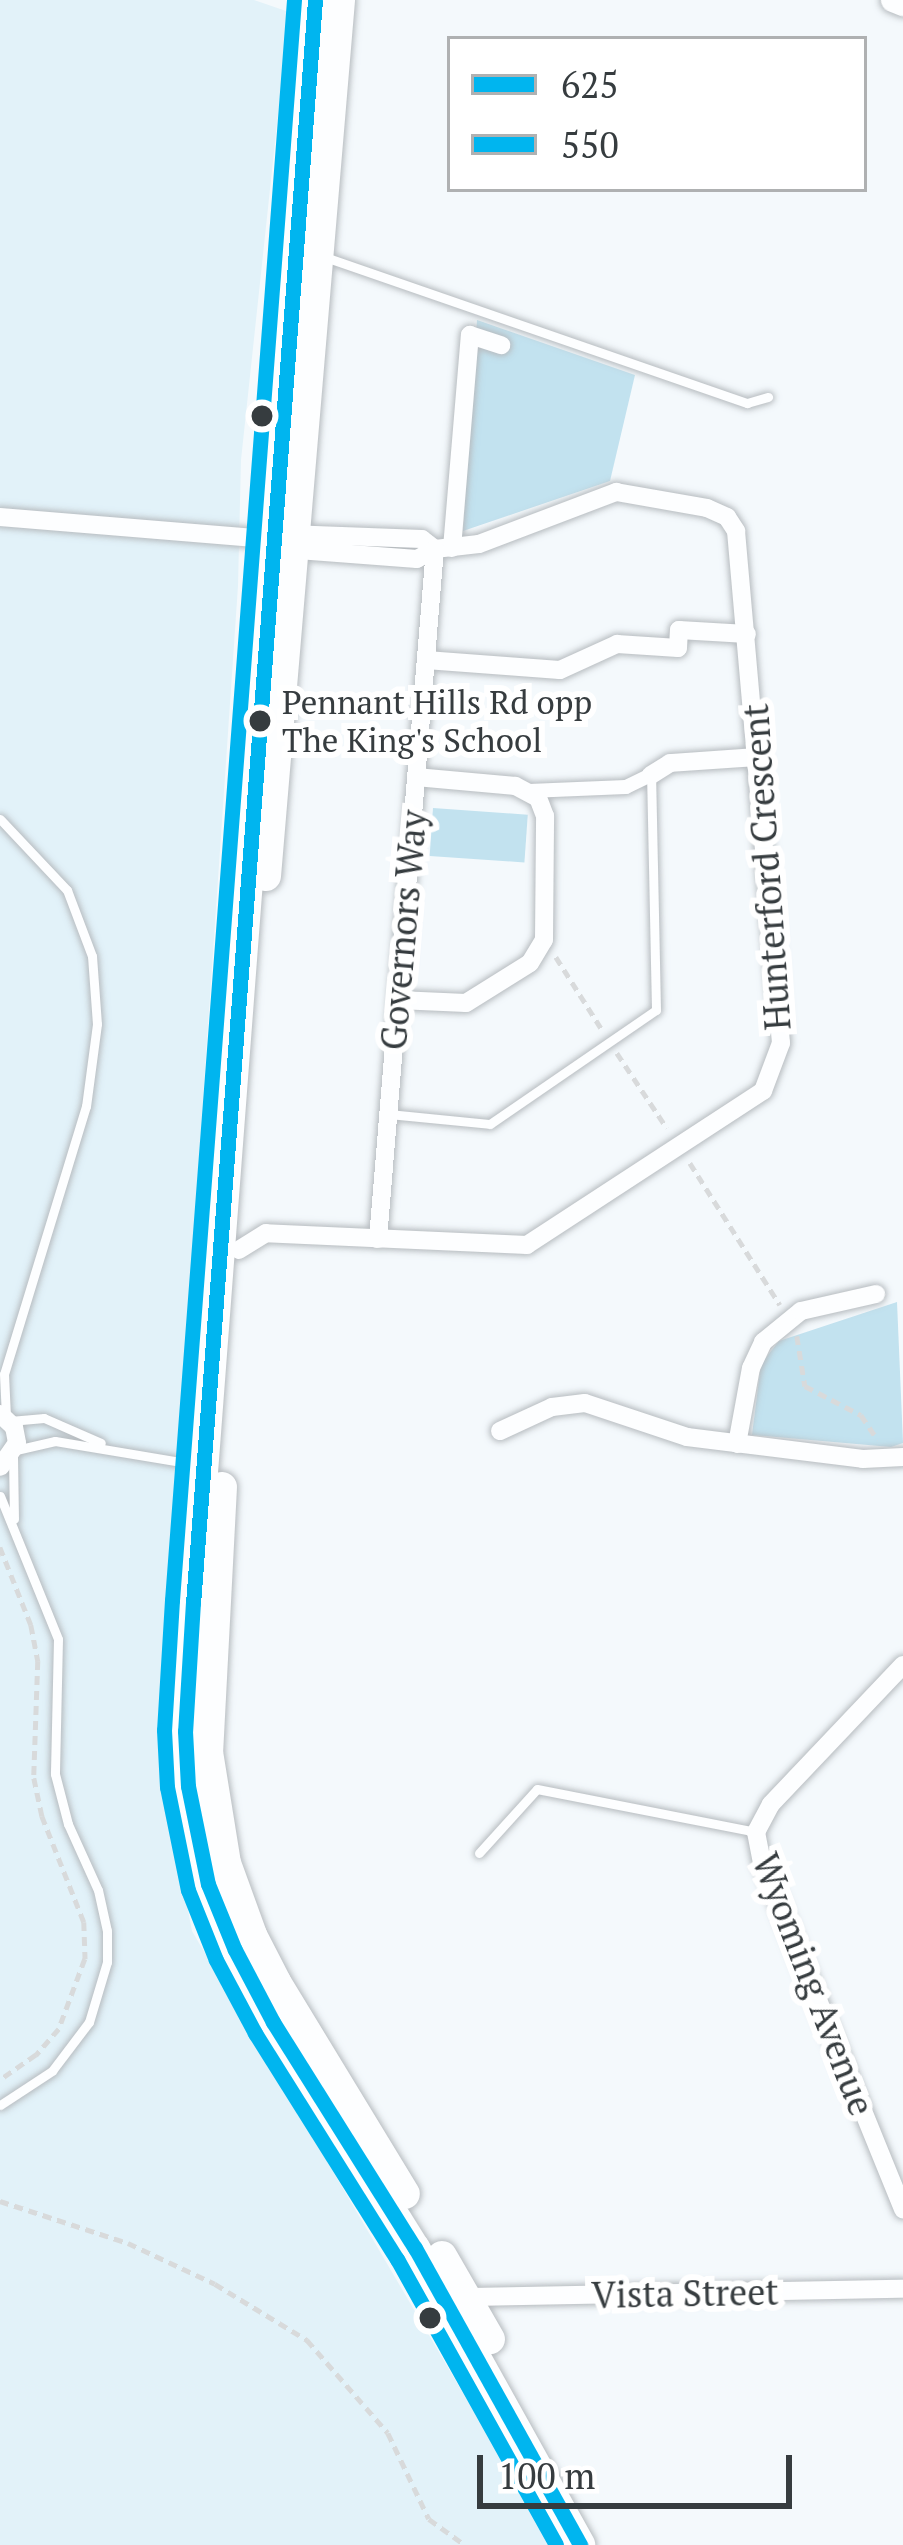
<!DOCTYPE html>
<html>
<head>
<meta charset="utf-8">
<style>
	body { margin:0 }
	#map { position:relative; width:903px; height:2545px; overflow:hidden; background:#f4f9fc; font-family:"PT Serif",serif }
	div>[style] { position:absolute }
	.built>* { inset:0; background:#e2f2f9 }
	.green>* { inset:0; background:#c2e2ef; transform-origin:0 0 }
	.path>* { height:4.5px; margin-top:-2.25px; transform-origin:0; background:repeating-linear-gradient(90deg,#d8dadb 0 9px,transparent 0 15px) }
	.roads { filter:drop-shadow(0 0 3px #b7bcc0) drop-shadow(0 0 3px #b7bcc0) }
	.service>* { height:9px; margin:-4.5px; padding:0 4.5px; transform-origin:4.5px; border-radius:4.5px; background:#fdfeff }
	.pedestrian>* { height:14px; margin:-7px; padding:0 7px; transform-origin:7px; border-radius:7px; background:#fdfeff }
	.minor>* { height:18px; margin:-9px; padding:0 9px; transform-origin:9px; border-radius:9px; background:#fdfeff }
	.secondary>* { height:24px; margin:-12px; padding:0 12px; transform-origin:12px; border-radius:12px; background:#fdfeff }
	.trunk>* { height:30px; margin:-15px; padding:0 15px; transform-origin:15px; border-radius:15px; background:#fdfeff }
	.bus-1>* { height:15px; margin:-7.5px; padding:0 7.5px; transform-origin:7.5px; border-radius:7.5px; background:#00b5ef }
	.bus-2>* { height:15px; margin:-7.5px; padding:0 7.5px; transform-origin:7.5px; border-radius:7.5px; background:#00b5ef }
	.dots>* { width:33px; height:33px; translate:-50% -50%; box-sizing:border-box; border:6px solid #fff; border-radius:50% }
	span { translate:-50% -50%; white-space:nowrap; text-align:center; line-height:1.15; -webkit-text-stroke:12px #fff; paint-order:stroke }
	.bus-label { font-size:33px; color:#363c3f }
	.left { translate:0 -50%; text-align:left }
	.street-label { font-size:36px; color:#363c3f }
	.legend { position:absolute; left:447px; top:36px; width:420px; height:156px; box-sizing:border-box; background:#fff; border:3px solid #afb1b2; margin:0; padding:15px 21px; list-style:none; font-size:36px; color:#363c3f }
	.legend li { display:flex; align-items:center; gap:24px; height:60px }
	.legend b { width:60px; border:3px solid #afb1b2 }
	.scale { position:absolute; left:477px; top:2455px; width:315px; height:54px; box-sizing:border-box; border:6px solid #363c3f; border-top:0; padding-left:15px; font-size:36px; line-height:42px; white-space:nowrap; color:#363c3f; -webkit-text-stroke:9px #fff; paint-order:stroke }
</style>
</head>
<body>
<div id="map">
	<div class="built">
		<i style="clip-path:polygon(0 0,254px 0,289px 12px,241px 460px,238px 586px,168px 1613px,163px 1781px,192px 1931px,552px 2545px,0 2545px)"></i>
	</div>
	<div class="green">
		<i style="clip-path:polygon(477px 320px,635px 375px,610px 481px,463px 531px)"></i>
		<i style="left:433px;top:808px;width:95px;height:48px;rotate:4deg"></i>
		<i style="clip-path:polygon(897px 1302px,903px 1443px,891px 1447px,752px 1435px,761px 1364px,779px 1341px)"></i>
	</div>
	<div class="path">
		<i style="left:556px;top:957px;width:84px;rotate:57.6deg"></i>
		<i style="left:617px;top:1053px;width:90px;rotate:56.3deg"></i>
		<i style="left:690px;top:1163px;width:168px;rotate:57.6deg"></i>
		<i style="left:797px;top:1336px;width:51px;rotate:80.9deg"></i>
		<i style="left:805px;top:1386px;width:63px;rotate:27.4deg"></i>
		<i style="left:861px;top:1415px;width:30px;rotate:56deg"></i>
		<i style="left:0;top:1547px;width:84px;rotate:68.3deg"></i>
		<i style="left:31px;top:1625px;width:37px;rotate:79deg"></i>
		<i style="left:38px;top:1661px;width:117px;rotate:92deg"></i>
		<i style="left:34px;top:1778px;width:39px;rotate:78deg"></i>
		<i style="left:42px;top:1816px;width:114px;rotate:68.4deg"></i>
		<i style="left:84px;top:1922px;width:37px;rotate:88deg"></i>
		<i style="left:85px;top:1959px;width:75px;rotate:110.4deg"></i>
		<i style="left:59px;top:2029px;width:35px;rotate:131deg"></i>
		<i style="left:36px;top:2055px;width:44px;rotate:145.2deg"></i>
		<i style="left:0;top:2201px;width:135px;rotate:18.2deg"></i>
		<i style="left:128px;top:2243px;width:96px;rotate:25.2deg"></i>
		<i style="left:215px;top:2284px;width:108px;rotate:31.3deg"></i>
		<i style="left:307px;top:2340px;width:123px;rotate:48.9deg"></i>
		<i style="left:388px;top:2433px;width:95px;rotate:64.5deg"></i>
		<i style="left:429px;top:2519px;width:44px;rotate:35.8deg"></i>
	</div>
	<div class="roads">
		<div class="service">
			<i style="left:325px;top:257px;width:447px;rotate:19.1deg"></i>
			<i style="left:747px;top:403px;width:22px;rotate:-16deg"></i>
			<i style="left:0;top:819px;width:98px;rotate:46.7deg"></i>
			<i style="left:67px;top:890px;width:71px;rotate:69.3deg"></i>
			<i style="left:92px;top:956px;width:68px;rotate:85.8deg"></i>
			<i style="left:97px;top:1024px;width:83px;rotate:97.6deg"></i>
			<i style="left:86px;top:1106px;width:280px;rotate:107deg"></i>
			<i style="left:4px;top:1374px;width:43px;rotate:87.3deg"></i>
			<i style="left:388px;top:1114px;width:102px;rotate:5.6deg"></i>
			<i style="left:490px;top:1124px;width:201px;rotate:-34.5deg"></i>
			<i style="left:656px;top:1010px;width:235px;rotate:-91.2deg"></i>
			<i style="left:10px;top:1421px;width:34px;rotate:-5deg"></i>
			<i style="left:44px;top:1418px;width:62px;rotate:23.7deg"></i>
			<i style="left:16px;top:1450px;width:40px;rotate:-13deg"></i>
			<i style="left:55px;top:1441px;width:145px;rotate:9.5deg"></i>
			<i style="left:13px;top:1456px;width:63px;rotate:89.1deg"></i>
			<i style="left:0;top:1496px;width:154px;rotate:67.9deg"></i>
			<i style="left:58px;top:1639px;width:135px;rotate:91.3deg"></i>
			<i style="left:55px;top:1774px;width:52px;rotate:75.4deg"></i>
			<i style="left:68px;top:1824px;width:72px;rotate:65.6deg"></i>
			<i style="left:98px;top:1890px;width:42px;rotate:77.6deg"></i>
			<i style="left:107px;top:1931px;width:31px;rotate:90deg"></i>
			<i style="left:107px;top:1962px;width:63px;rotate:106.7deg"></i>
			<i style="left:89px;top:2022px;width:61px;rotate:127.1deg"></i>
			<i style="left:52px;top:2071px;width:62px;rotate:146.8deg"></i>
			<i style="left:479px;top:1853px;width:86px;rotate:-47.8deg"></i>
			<i style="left:537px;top:1789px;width:223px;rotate:11.1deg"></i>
		</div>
		<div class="pedestrian">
			<i style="left:529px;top:791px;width:97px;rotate:-2.4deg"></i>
			<i style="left:626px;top:787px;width:28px;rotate:-26deg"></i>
		</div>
		<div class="minor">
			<i style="left:0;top:517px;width:271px;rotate:4.7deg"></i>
			<i style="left:270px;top:539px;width:30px;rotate:21deg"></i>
			<i style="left:298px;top:550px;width:119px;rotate:4.3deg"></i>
			<i style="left:417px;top:559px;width:21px;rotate:-29deg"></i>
			<i style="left:435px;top:549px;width:44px;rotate:-6.5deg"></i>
			<i style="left:479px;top:544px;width:147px;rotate:-20.8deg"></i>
			<i style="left:616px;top:492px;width:92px;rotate:10deg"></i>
			<i style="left:707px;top:508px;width:22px;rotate:24deg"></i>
			<i style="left:727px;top:517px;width:17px;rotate:57deg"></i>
			<i style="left:736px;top:531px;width:514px;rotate:84.98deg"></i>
			<i style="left:781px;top:1043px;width:51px;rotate:110.6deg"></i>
			<i style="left:763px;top:1091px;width:282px;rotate:146.9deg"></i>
			<i style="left:527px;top:1245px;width:261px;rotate:-177.4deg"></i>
			<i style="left:266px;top:1233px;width:32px;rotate:148deg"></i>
			<i style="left:288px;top:534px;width:134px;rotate:2.1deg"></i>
			<i style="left:422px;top:539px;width:16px;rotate:38deg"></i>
			<i style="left:452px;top:548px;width:214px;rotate:-85.2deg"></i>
			<i style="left:470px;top:335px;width:33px;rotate:18deg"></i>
			<i style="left:426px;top:660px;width:134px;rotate:4.3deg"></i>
			<i style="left:560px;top:670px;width:63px;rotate:-24.5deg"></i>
			<i style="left:617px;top:644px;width:61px;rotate:3.8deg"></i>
			<i style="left:678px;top:648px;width:18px;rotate:-87deg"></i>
			<i style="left:679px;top:630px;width:68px;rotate:3.4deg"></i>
			<i style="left:651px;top:775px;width:22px;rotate:-32deg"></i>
			<i style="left:670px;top:763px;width:89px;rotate:-3.9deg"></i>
			<i style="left:398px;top:1000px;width:68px;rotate:2.5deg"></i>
			<i style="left:466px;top:1003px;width:75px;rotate:-32deg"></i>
			<i style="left:530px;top:963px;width:27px;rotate:-59deg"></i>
			<i style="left:544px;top:940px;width:124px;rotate:-89.5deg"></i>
			<i style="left:545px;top:816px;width:19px;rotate:-111deg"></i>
			<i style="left:538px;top:798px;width:26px;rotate:-152deg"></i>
			<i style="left:515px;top:786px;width:99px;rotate:-174.8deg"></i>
			<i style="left:378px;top:1239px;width:692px;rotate:-85.28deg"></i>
			<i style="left:0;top:1414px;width:19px;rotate:43deg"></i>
			<i style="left:14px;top:1427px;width:16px;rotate:79deg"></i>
			<i style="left:17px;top:1443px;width:29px;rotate:125deg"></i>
			<i style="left:500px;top:1431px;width:57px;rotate:-24.8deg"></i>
			<i style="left:552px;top:1407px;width:33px;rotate:-7deg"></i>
			<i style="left:585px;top:1403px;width:108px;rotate:18.4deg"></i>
			<i style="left:687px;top:1437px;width:177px;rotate:7.1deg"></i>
			<i style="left:863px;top:1459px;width:40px;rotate:-2.9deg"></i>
			<i style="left:737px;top:1444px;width:77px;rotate:-79.6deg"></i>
			<i style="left:751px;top:1368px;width:29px;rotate:-65deg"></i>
			<i style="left:763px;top:1342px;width:49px;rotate:-39.2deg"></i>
			<i style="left:801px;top:1311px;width:77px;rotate:-12.8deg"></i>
			<i style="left:903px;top:1665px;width:192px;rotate:133.5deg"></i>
			<i style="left:771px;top:1804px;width:32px;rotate:118deg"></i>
			<i style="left:756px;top:1832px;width:31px;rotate:79deg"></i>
			<i style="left:762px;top:1862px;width:375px;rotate:67.9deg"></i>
			<i style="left:467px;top:2297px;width:436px;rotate:-1.1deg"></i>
		</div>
		<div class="secondary">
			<i style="left:893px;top:0;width:11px;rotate:22deg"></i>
		</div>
		<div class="trunk">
			<i style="left:315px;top:0;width:1607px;rotate:94.35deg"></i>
			<i style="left:193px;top:1602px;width:129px;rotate:93.5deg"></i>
			<i style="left:185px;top:1731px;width:55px;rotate:86.9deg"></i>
			<i style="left:188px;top:1786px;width:100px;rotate:78.5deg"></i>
			<i style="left:208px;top:1884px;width:71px;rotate:67.8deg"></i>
			<i style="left:235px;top:1950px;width:81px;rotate:62.2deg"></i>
			<i style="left:273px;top:2022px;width:267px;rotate:57.9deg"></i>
			<i style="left:415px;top:2248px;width:340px;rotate:60.9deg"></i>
			<i style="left:266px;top:876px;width:879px;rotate:-85.17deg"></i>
			<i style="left:222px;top:1487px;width:265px;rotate:93deg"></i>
			<i style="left:208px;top:1752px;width:112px;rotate:80.8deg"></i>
			<i style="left:226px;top:1863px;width:77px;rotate:70.1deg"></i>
			<i style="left:252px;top:1935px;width:53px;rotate:62.9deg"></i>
			<i style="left:276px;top:1982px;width:248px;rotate:58.7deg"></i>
			<i style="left:442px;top:2256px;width:96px;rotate:60deg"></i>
		</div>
	</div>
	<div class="bus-1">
		<i style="left:315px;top:0;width:1607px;rotate:94.35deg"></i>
		<i style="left:193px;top:1602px;width:129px;rotate:93.5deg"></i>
		<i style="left:185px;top:1731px;width:55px;rotate:86.9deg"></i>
		<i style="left:188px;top:1786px;width:100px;rotate:78.5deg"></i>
		<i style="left:208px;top:1884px;width:71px;rotate:67.8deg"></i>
		<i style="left:235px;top:1950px;width:81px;rotate:62.2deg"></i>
		<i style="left:273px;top:2022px;width:267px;rotate:57.9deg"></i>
		<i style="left:415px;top:2248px;width:340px;rotate:60.9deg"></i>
	</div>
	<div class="bus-2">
		<i style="left:294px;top:0;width:1605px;rotate:94.36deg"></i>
		<i style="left:172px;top:1600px;width:130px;rotate:93.5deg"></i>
		<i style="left:164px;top:1730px;width:57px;rotate:87deg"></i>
		<i style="left:167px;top:1787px;width:105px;rotate:78.5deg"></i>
		<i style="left:188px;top:1890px;width:75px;rotate:68.2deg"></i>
		<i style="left:216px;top:1960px;width:83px;rotate:61.9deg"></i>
		<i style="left:255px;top:2033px;width:267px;rotate:57.9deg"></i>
		<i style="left:397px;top:2259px;width:327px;rotate:60.9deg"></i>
	</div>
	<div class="dots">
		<i style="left:262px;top:416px;background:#363c3f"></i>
		<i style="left:260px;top:721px;background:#363c3f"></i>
		<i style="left:430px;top:2318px;background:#363c3f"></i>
	</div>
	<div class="bus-label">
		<span class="left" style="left:282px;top:721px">Pennant Hills Rd opp<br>The King's School</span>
	</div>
	<div class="street-label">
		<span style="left:766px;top:867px;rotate:-94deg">Hunterford Crescent</span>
		<span style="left:403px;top:930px;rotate:-85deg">Governors Way</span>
		<span style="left:814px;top:1984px;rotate:69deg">Wyoming Avenue</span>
		<span style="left:685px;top:2293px;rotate:-1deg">Vista Street</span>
	</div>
	<ul class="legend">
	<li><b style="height:15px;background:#00b5ef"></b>625</li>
	<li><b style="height:15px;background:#00b5ef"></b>550</li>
	</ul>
	<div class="scale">100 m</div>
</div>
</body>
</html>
